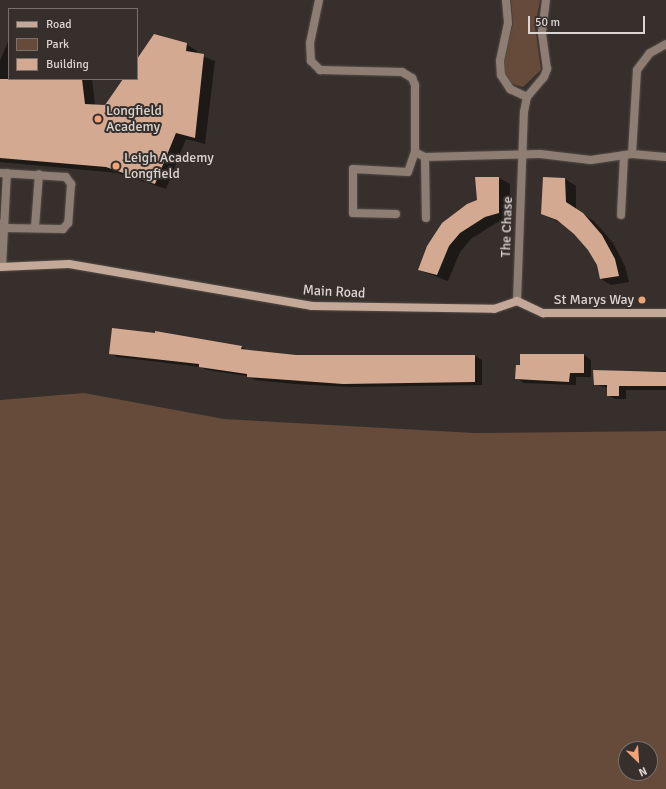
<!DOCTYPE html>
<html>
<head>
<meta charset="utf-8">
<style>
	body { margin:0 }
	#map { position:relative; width:666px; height:789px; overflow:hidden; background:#362f2b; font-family:Signika,sans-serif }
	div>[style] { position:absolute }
	.green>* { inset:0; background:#664a3a }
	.shadow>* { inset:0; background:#0007 }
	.building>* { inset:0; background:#d3a991 }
	.roads { filter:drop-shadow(0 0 1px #544d49) drop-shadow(0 0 1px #544d49) }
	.lane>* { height:8px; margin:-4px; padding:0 4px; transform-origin:4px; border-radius:4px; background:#8e7d73 }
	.street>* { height:8px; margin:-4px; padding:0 4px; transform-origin:4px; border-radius:4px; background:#8e7d73 }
	.secondary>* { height:8px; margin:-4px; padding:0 4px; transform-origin:4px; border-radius:4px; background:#c4a898 }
	.dots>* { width:11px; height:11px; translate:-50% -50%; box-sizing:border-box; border:2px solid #362f2b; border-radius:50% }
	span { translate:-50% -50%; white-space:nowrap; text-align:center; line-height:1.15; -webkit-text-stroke:4px #362f2b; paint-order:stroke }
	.poi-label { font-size:14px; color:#dad5d2 }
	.left { translate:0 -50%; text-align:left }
	.right { translate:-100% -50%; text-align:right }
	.street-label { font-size:14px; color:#dad5d2 }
	.legend { position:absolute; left:8px; top:8px; width:130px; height:72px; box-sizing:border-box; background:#362f2b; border:1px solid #78716e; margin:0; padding:5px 7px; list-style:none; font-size:12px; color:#dad5d2 }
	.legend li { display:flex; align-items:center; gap:8px; height:20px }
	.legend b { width:20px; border:1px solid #78716e }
	.north { position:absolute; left:618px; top:741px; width:40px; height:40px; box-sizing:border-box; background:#362f2b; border:1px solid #78716e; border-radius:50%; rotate:155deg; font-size:11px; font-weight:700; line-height:16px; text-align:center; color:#dad5d2 }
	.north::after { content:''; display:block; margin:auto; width:14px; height:18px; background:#efa376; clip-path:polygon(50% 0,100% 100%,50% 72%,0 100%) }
	.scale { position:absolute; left:528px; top:16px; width:117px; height:18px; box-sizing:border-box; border:2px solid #dad5d2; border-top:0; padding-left:5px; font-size:12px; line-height:14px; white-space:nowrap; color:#dad5d2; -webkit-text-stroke:3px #362f2b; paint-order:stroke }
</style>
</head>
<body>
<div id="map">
	<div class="green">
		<i style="clip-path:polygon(511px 0,540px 0,535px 27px,541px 70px,523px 87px,512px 84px,505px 73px,504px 56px,513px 24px)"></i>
		<i style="clip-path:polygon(evenodd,84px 393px,224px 419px,474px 433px,666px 431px,666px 789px,0 789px,0 400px,84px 393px,626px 749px,650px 749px,650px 773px,626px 773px,626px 749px)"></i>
	</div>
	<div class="shadow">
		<i style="clip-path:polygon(9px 39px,9px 79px,92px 79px,95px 106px,106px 106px,125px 79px,137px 79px,137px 61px,186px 44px,197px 51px,197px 54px,215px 61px,205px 144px,186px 139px,166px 189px,118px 173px,0 162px,0 61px)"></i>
		<i style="clip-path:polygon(499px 178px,510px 184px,509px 219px,496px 223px,471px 239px,460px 252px,448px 281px,419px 270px)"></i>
		<i style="clip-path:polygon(565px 179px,576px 186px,576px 210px,594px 221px,613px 243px,625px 266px,629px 282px,611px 285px,601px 279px,598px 265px,589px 249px,575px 233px,563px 224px,542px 214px)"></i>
		<i style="clip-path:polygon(241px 347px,247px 350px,296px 356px,475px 356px,482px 360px,482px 385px,351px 387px,294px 384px,255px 380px,247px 376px,207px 370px,201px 367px,117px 357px,110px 353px)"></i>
		<i style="clip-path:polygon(584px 355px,591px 360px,591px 377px,576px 377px,576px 385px,524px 383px,516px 378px)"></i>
		<i style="clip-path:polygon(594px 371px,666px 371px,666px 390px,626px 390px,626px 399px,615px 399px,608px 395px,608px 388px,594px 384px)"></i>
	</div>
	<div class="building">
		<i style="clip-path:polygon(154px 34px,187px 43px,186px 51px,204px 54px,195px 138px,176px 133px,155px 184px,106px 167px,0 158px,0 79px,82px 79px,85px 104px,105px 105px,123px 79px,137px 79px,137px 59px)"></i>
		<i style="clip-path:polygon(475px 177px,499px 177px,499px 213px,485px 217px,460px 233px,449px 246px,437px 275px,418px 270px,427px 246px,442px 223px,467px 204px,477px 200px)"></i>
		<i style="clip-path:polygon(543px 177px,565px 178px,566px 202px,583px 213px,602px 235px,615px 259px,619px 276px,600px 279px,597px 265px,588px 250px,574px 234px,557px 220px,541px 214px)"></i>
		<i style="clip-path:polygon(112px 328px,155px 333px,155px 331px,242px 346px,241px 349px,296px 355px,475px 355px,475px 382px,343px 384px,247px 377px,247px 374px,199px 367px,199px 364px,109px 354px)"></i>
		<i style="clip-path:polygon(520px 354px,584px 354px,584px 373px,570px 373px,569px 382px,515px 379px,516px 365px,520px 365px)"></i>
		<i style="clip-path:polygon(593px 370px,666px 372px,666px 386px,619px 386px,619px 396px,607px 396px,607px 385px,594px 385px)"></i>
	</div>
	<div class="roads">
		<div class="lane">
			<i style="left:425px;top:157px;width:61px;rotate:89.1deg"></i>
			<i style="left:353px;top:169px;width:44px;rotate:90deg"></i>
			<i style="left:353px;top:213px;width:43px;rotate:1.3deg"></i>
			<i style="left:0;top:173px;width:66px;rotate:3.5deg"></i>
			<i style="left:66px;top:177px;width:9px;rotate:54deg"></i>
			<i style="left:71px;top:184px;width:39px;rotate:94deg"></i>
			<i style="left:68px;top:223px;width:8px;rotate:130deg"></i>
			<i style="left:63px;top:229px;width:60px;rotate:-179deg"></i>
			<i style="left:3px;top:228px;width:5px;rotate:-127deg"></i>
			<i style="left:621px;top:215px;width:60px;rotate:-87.1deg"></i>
			<i style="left:35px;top:227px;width:53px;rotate:-85.7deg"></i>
			<i style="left:2px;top:267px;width:94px;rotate:-87deg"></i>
		</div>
		<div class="street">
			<i style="left:319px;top:0;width:44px;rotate:101.8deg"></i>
			<i style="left:310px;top:43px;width:18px;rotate:87deg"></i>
			<i style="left:311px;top:61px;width:13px;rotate:45deg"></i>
			<i style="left:320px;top:70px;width:82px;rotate:1.4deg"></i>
			<i style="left:402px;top:72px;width:12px;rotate:31deg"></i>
			<i style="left:412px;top:78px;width:8px;rotate:67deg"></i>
			<i style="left:415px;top:85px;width:67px;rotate:90deg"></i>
			<i style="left:415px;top:152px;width:11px;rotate:27deg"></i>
			<i style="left:425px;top:157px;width:115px;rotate:-1.5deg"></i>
			<i style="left:540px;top:154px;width:51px;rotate:6.7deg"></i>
			<i style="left:591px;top:160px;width:41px;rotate:-8.3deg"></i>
			<i style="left:632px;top:154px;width:34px;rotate:5deg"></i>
			<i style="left:506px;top:0;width:23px;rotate:85deg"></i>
			<i style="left:508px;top:23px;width:39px;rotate:102deg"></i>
			<i style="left:500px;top:61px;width:14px;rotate:86deg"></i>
			<i style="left:501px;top:75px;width:17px;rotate:57deg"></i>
			<i style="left:510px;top:89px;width:19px;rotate:25deg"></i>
			<i style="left:632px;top:154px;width:84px;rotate:-86.6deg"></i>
			<i style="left:637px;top:70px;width:21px;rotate:-53deg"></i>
			<i style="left:650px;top:53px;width:18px;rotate:-29deg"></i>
			<i style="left:353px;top:169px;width:55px;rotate:3.1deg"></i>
			<i style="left:408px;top:172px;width:21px;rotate:-71deg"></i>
			<i style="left:517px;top:301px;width:189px;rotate:-87.9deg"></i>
			<i style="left:524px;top:112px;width:15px;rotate:-79deg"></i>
			<i style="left:527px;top:97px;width:26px;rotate:-50deg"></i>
			<i style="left:544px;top:77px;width:9px;rotate:-69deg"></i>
			<i style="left:547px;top:69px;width:37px;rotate:-98deg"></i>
			<i style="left:542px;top:32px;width:32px;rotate:-83deg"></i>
		</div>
		<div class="secondary">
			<i style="left:0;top:267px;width:69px;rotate:-2.5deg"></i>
			<i style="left:69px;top:264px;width:247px;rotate:9.8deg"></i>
			<i style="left:312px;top:306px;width:182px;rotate:0.9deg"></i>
			<i style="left:494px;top:309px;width:24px;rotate:-19deg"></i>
			<i style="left:517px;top:301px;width:29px;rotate:25deg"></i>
			<i style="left:543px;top:313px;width:123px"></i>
		</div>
	</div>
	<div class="dots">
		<i style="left:98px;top:119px;background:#efa376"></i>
		<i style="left:116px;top:166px;background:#efa376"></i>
		<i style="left:642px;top:300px;background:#efa376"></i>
	</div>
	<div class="poi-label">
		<span class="left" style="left:106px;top:119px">Longfield<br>Academy</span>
		<span class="left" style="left:124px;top:166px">Leigh Academy<br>Longfield</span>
		<span class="right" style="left:634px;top:300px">St Marys Way</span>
	</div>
	<div class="street-label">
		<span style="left:507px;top:227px;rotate:-88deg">The Chase</span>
		<span style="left:334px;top:292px;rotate:3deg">Main Road</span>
	</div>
	<ul class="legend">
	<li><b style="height:5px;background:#c4a898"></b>Road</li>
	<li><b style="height:11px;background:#664a3a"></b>Park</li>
	<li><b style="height:11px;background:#d3a991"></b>Building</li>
	</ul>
	<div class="north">N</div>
	<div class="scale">50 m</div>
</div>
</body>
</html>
